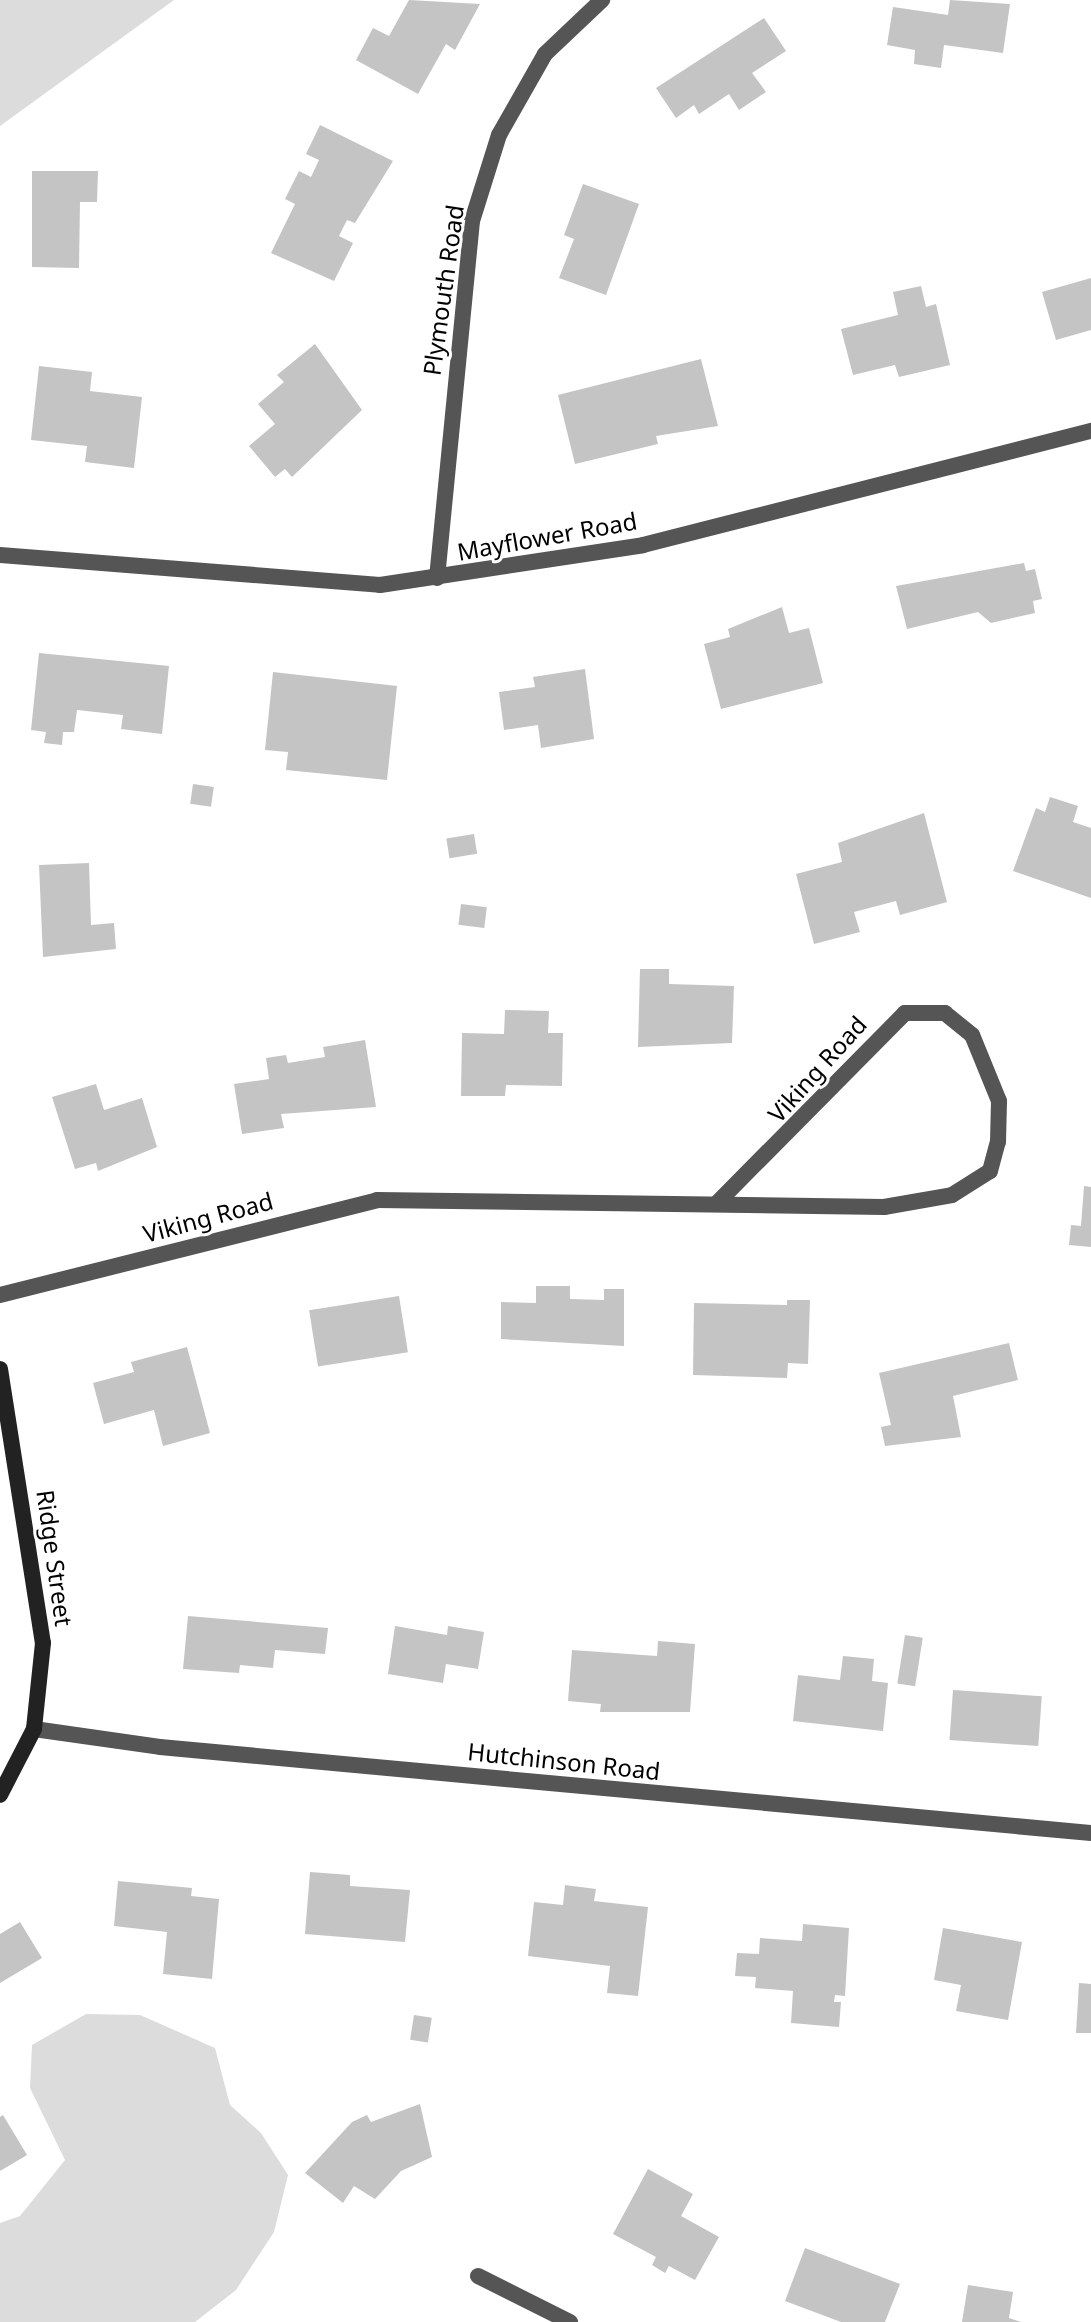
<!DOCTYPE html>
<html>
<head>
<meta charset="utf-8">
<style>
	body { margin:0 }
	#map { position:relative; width:1091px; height:2322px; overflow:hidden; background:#fff; font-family:"Noto Sans",sans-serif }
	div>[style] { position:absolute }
	.green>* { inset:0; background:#dcdcdc }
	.building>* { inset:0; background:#c4c4c4; transform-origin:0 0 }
	.minor>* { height:16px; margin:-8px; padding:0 8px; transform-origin:8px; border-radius:8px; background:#555 }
	.tertiary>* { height:16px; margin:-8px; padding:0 8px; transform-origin:8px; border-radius:8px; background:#555 }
	.secondary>* { height:16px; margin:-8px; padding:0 8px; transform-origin:8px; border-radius:8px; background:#222 }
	span { translate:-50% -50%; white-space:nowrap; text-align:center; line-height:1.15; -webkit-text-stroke:6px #fff; paint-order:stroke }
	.street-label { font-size:24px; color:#000 }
</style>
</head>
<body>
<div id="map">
	<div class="green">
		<i style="clip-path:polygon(0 0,174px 0,0 126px)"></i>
		<i style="clip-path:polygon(86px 2014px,140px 2015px,215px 2048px,230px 2105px,261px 2133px,288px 2175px,274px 2232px,236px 2290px,195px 2322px,0 2322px,0 2223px,20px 2216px,65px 2160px,30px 2088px,32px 2045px)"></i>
	</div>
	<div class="building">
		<i style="clip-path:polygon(409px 0,480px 4px,455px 50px,446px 44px,418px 94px,356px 60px,373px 28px,389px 36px)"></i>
		<i style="clip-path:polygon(950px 0,1010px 4px,1003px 53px,944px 45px,941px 68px,914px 64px,915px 50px,887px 45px,893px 7px,948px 15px)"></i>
		<i style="clip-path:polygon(764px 18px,786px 51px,752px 73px,766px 92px,739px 110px,729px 94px,699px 114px,694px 105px,676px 118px,656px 88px)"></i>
		<i style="clip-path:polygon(320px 125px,393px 161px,355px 223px,347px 220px,339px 236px,353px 243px,334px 281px,271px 253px,295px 204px,285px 199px,299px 171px,311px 177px,319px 160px,306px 154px)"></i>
		<i style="clip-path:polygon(32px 171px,98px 171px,97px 202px,80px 202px,79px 268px,32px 267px)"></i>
		<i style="clip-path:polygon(583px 184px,639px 204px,606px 295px,559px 278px,574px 239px,564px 235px)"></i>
		<i style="clip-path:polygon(1091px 278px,1091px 330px,1056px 340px,1042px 292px)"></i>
		<i style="clip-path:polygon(921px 286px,926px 307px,936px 304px,950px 365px,899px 377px,895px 365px,853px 375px,841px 329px,898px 315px,893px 292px)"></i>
		<i style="clip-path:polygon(315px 344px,362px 410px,292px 477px,285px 469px,275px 477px,249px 446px,275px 424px,258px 404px,284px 382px,277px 375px)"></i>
		<i style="clip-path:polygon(701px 359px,718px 426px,656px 436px,658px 444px,575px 464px,558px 395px)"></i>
		<i style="clip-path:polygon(39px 366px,92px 372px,90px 391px,142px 397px,134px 468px,85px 462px,87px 446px,31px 440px)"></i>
		<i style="clip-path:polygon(1024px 563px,1026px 571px,1035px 569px,1042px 599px,1033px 601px,1035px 613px,991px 623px,978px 612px,907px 629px,896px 586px)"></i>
		<i style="clip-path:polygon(782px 607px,789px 633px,809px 628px,823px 683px,721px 709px,704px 644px,730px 637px,728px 629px)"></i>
		<i style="clip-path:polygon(39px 653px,169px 666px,162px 734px,121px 729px,123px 715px,77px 710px,74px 732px,63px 732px,62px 745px,44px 743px,46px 732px,31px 730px)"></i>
		<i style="clip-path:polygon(585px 669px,594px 739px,541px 748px,538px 725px,504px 730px,499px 692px,535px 687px,533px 677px)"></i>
		<i style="clip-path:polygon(273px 672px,397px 686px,387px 780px,286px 770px,288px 752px,265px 750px)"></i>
		<i style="left:193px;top:784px;width:21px;height:20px;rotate:8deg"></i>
		<i style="clip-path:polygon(1050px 797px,1078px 806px,1073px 822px,1091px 828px,1091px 898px,1013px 871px,1036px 808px,1045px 812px)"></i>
		<i style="clip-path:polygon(924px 813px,947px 902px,900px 915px,896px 901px,854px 912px,860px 932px,814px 944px,796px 874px,842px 862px,838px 843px)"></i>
		<i style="left:474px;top:834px;width:20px;height:28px;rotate:81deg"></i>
		<i style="clip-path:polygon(89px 863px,91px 925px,114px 923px,116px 949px,43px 957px,39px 865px)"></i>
		<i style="left:461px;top:904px;width:26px;height:21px;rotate:7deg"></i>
		<i style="clip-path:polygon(640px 969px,669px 969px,669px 984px,734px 986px,732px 1043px,638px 1047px)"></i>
		<i style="clip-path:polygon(505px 1010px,549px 1011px,548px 1033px,563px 1033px,562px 1086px,506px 1085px,505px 1096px,461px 1096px,462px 1033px,504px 1034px)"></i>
		<i style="clip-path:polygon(365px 1040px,376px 1107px,281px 1114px,284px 1128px,242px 1134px,234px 1084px,269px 1079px,266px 1058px,286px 1055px,288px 1063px,325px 1057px,323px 1047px)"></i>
		<i style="clip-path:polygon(96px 1084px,104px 1110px,142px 1098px,157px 1147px,98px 1171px,96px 1163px,75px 1169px,52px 1097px)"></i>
		<i style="clip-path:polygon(1084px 1186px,1091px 1187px,1091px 1247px,1069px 1245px,1071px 1225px,1081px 1226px)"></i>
		<i style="clip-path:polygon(536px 1286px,570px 1286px,570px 1299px,604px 1300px,604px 1289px,624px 1289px,624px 1346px,501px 1339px,501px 1302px,536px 1303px)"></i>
		<i style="left:399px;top:1296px;width:57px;height:91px;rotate:81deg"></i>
		<i style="clip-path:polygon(787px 1300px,810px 1300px,808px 1364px,788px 1363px,787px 1378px,693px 1375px,694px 1303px,787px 1305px)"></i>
		<i style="clip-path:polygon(1009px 1343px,1018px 1380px,953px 1396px,961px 1437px,885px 1446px,881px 1427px,891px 1425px,879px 1373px)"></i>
		<i style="clip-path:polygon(187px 1347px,210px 1433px,163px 1446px,154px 1410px,104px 1424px,93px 1383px,134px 1372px,131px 1362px)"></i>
		<i style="clip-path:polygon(188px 1616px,328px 1628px,325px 1654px,275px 1650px,273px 1668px,240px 1665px,239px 1673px,183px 1669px)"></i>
		<i style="clip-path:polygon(395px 1626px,447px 1635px,448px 1626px,484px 1632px,478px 1669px,446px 1664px,443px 1683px,388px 1674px)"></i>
		<i style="left:905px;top:1635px;width:18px;height:49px;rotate:9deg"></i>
		<i style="clip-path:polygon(658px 1641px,695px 1644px,690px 1712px,600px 1712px,601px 1704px,568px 1701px,572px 1650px,657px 1656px)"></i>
		<i style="clip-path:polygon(843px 1656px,874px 1659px,872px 1681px,888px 1683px,883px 1731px,793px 1721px,798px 1675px,840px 1680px)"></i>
		<i style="left:953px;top:1690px;width:89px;height:50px;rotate:4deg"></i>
		<i style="clip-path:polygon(310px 1872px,350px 1875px,350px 1886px,410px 1890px,405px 1942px,305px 1934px)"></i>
		<i style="clip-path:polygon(118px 1881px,192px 1888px,191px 1896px,219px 1899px,212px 1979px,163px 1974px,167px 1932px,114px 1926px)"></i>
		<i style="clip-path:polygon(565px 1885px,596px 1889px,594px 1901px,648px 1907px,638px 1996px,607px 1993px,610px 1966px,528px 1956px,534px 1902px,563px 1905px)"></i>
		<i style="clip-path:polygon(20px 1922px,42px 1958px,0 1983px,0 1934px)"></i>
		<i style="clip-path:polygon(803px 1924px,849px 1928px,845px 1996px,835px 1995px,834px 2002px,841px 2002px,839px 2027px,791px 2023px,793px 1991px,755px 1988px,756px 1977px,735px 1976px,737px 1953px,759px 1954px,760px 1938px,802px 1941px)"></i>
		<i style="clip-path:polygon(943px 1928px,1022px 1942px,1008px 2020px,956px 2011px,961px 1985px,934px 1980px)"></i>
		<i style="clip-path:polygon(1079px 1983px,1091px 1984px,1091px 2033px,1076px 2033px)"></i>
		<i style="left:414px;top:2015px;width:18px;height:25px;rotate:9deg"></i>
		<i style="clip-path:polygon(420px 2104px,432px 2157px,401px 2171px,375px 2199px,354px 2186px,343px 2203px,305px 2173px,352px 2122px,367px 2115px,371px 2122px)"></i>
		<i style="clip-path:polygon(3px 2115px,27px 2155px,0 2171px,0 2117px)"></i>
		<i style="clip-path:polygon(648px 2169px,693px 2194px,681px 2216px,719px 2237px,695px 2280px,669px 2266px,665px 2273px,652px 2265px,656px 2257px,613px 2234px)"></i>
		<i style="clip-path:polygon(805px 2248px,900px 2284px,885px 2322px,841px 2322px,785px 2301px)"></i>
		<i style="clip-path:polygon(968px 2285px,1013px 2292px,1009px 2318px,1021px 2322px,962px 2322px)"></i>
	</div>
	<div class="minor">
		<i style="left:0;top:555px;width:381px;rotate:4.5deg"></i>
		<i style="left:380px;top:585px;width:266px;rotate:-8.6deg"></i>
		<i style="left:643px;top:545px;width:462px;rotate:-14.3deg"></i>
		<i style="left:437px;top:578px;width:359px;rotate:-84.4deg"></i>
		<i style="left:472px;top:221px;width:90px;rotate:-72.6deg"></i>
		<i style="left:499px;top:135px;width:93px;rotate:-60.4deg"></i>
		<i style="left:545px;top:54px;width:79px;rotate:-43.5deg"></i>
		<i style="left:0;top:1295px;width:389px;rotate:-14.1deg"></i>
		<i style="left:377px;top:1200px;width:507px;rotate:0.79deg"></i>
		<i style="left:884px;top:1207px;width:69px;rotate:-10deg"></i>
		<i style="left:952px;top:1195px;width:45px;rotate:-32.3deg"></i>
		<i style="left:990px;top:1171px;width:30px;rotate:-75deg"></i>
		<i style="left:998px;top:1142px;width:41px;rotate:-88.6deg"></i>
		<i style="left:999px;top:1101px;width:71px;rotate:-112.2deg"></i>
		<i style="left:972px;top:1035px;width:35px;rotate:-141deg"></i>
		<i style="left:945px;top:1013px;width:40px;rotate:180deg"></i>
		<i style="left:905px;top:1013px;width:267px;rotate:134.7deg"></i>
		<i style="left:478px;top:2276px;width:103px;rotate:26.6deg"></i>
	</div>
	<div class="tertiary">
		<i style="left:34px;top:1729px;width:127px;rotate:8.1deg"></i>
		<i style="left:160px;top:1747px;width:935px;rotate:5.28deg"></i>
	</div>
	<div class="secondary">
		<i style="left:0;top:1369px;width:277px;rotate:81.1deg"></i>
		<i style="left:43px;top:1643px;width:86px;rotate:96deg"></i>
		<i style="left:34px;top:1729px;width:74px;rotate:117.3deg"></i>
	</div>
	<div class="street-label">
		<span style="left:443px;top:290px;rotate:-82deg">Plymouth Road</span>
		<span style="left:547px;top:536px;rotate:-10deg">Mayflower Road</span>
		<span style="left:817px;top:1069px;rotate:-48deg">Viking Road</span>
		<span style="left:208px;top:1217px;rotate:-15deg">Viking Road</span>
		<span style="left:55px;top:1558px;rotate:82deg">Ridge Street</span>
		<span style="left:564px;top:1761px;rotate:6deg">Hutchinson Road</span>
	</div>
</div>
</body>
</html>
